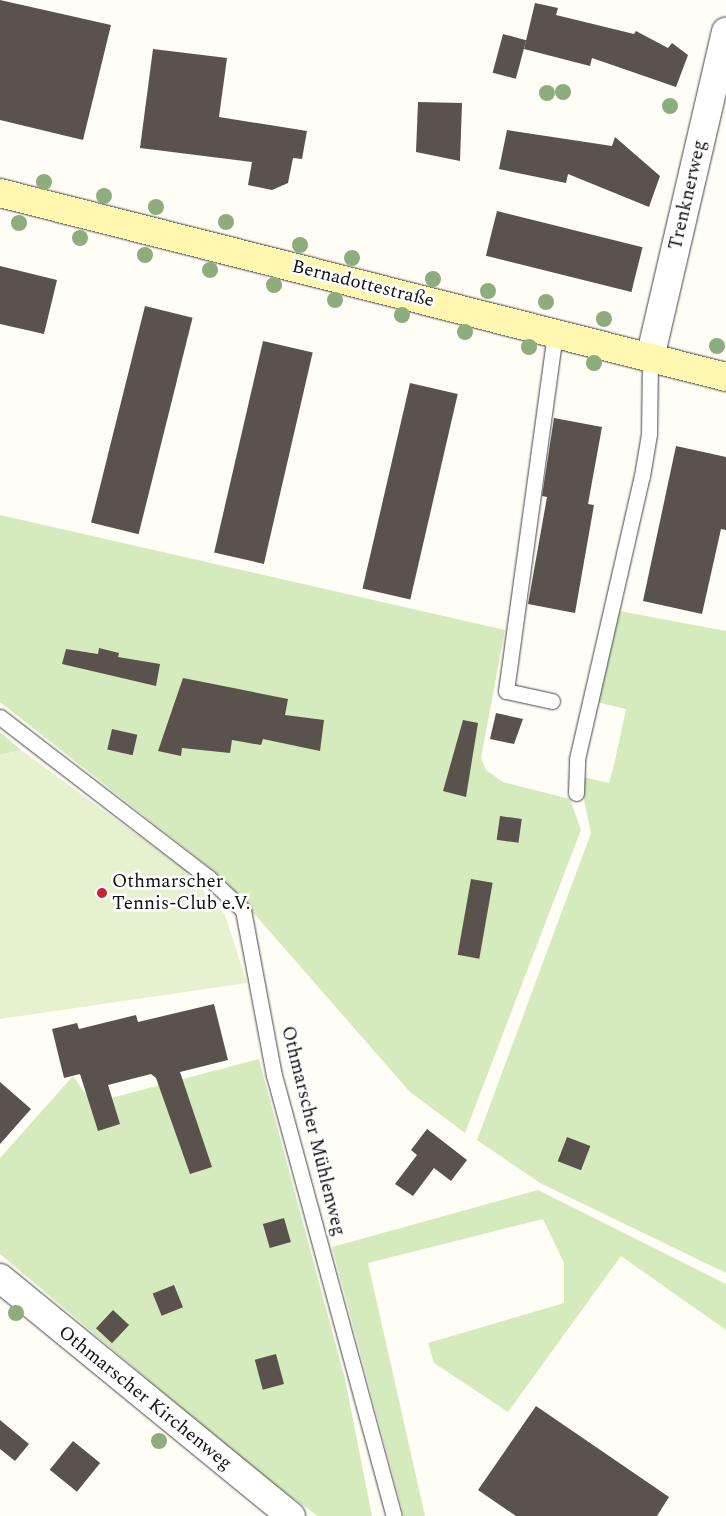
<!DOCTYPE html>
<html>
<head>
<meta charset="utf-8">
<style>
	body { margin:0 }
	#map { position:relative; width:726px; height:1516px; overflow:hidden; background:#fffdf5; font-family:Spectral,serif }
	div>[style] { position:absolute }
	.green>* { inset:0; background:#d5ebbd }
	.pitch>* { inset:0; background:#e6f2cf }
	.building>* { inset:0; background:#5a524d; transform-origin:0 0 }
	.roads { filter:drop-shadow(0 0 1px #444) drop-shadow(0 0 1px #444) }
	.lane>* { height:15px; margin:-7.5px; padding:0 7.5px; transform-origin:7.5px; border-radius:7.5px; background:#fff }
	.street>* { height:28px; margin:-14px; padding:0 14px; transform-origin:14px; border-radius:14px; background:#fff }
	.secondary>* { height:28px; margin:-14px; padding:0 14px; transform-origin:14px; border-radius:14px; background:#fff6b0 }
	.trees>* { width:16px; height:16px; margin:-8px; border-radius:50%; background:#8dad7f }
	.dots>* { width:14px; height:14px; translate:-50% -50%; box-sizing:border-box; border:2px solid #fff; border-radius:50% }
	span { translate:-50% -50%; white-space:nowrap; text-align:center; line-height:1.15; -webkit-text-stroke:5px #fff; paint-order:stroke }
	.street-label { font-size:19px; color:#111 }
	.poi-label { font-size:19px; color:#111 }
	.left { translate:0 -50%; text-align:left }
</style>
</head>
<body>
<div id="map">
	<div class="green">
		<i style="clip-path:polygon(0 515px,505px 630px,481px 758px,486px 770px,503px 782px,570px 799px,581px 830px,465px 1133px,410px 1092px,223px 878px,0 702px)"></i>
		<i style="clip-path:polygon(614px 610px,726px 631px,726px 1273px,540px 1183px,477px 1140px,591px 833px,579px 776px,609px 783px,614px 765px,626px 709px,592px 701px)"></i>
		<i style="clip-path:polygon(0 732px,21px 750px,0 755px)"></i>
		<i style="clip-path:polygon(259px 1059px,345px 1379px,372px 1516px,318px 1516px,262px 1476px,0 1254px,0 1158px,73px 1076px,92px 1103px)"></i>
		<i style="clip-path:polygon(538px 1190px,726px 1284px,726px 1330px,621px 1256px,508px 1412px,434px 1363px,428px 1343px,564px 1303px,564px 1263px,543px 1219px,368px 1263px,425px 1516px,404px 1516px,332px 1247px)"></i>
	</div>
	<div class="pitch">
		<i style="clip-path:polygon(21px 750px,185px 870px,225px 915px,247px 983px,0 1019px,0 755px)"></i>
	</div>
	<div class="building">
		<i style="clip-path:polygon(0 0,111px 25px,83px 140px,0 120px)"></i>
		<i style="clip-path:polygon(535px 3px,558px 8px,556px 15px,634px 34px,636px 31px,668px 48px,672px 43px,688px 55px,676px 87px,592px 58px,590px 66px,524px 49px)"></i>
		<i style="left:503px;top:34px;width:24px;height:40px;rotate:15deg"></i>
		<i style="clip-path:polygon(153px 49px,227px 58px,219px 117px,307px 131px,302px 159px,293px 158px,288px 183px,272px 190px,248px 185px,252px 162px,140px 148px)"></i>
		<i style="clip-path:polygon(418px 102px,462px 103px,460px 161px,416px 152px)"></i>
		<i style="clip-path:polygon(507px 130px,612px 146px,615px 137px,660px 176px,649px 207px,568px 174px,566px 183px,499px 169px)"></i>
		<i style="left:497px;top:211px;width:150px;height:46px;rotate:14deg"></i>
		<i style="clip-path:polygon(0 266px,57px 280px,44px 334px,0 324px)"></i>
		<i style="left:145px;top:306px;width:49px;height:223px;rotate:14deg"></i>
		<i style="left:263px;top:341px;width:51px;height:217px;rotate:13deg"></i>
		<i style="left:410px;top:383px;width:49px;height:211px;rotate:13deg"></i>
		<i style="clip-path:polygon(554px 418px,602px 427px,588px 504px,594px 505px,575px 613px,528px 604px,547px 497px,542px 496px)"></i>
		<i style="clip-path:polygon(676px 446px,726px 457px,726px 530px,721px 529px,702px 614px,643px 601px)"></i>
		<i style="clip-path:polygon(99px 648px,119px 653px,118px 657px,160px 664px,156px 686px,62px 664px,66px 649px,98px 654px)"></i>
		<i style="clip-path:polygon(183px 678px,288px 699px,285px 715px,324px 720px,320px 751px,263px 739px,261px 745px,232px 740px,230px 753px,182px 748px,181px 756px,158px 751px)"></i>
		<i style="clip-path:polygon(496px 713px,523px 719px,514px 744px,490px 739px)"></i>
		<i style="clip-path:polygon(463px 720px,478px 723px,466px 797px,443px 791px)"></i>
		<i style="left:112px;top:729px;width:26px;height:21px;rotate:13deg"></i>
		<i style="left:500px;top:816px;width:22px;height:24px;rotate:8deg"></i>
		<i style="left:471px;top:879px;width:22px;height:77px;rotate:10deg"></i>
		<i style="clip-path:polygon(214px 1004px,228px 1060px,180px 1072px,212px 1167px,190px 1174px,156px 1078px,151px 1074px,108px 1085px,120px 1124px,98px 1131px,80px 1074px,64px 1078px,52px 1029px,77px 1023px,79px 1029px,136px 1015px,138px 1022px)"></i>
		<i style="clip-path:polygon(0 1082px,31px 1109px,0 1144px)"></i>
		<i style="clip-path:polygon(427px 1129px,467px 1160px,451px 1181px,434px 1168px,413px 1196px,395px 1184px,417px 1155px,411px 1150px)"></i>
		<i style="left:567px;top:1137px;width:25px;height:26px;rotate:21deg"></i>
		<i style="left:284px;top:1218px;width:25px;height:22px;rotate:74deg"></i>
		<i style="left:174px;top:1285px;width:24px;height:23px;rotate:68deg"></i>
		<i style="left:113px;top:1310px;width:22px;height:25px;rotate:43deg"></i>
		<i style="left:276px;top:1354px;width:31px;height:22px;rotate:75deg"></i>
		<i style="clip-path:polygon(536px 1406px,669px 1497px,657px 1516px,516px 1516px,478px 1490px)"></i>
		<i style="clip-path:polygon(0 1420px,29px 1444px,15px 1461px,0 1449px)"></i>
		<i style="left:73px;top:1441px;width:35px;height:37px;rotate:39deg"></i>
	</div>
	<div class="roads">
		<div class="lane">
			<i style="left:552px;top:701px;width:47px;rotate:-167.7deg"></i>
			<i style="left:506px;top:691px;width:362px;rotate:-82.2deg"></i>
			<i style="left:0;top:717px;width:262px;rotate:37.6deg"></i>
			<i style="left:208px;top:877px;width:48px;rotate:43.3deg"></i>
			<i style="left:243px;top:910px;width:168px;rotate:79.4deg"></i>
			<i style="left:274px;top:1075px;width:457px;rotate:74.8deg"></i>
			<i style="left:576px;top:793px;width:34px;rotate:-88deg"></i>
			<i style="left:577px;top:759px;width:290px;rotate:-77.1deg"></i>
			<i style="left:642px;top:476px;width:43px;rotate:-80.5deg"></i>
			<i style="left:649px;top:434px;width:76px;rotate:-89.2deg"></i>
		</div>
		<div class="street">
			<i style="left:650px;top:358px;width:335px;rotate:-76.9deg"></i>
			<i style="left:0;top:1278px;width:376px;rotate:39.3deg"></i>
		</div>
		<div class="secondary">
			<i style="left:0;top:193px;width:749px;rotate:14.22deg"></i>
		</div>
	</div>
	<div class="trees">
		<i style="left:563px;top:92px"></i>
		<i style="left:547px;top:93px"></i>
		<i style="left:670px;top:106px"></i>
		<i style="left:44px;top:182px"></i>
		<i style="left:104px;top:196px"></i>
		<i style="left:156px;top:207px"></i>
		<i style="left:226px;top:222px"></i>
		<i style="left:19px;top:223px"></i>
		<i style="left:80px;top:238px"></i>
		<i style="left:300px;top:245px"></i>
		<i style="left:145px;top:255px"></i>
		<i style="left:352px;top:258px"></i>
		<i style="left:210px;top:270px"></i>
		<i style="left:433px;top:279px"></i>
		<i style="left:274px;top:285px"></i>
		<i style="left:488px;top:291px"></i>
		<i style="left:335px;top:300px"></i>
		<i style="left:546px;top:302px"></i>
		<i style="left:402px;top:315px"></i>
		<i style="left:604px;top:319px"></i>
		<i style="left:465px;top:332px"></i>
		<i style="left:717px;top:346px"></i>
		<i style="left:529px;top:347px"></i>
		<i style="left:594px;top:363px"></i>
		<i style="left:16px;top:1313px"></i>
		<i style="left:159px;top:1441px"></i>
	</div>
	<div class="dots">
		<i style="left:102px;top:893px;background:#c4262e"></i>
	</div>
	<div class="street-label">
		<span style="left:688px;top:195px;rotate:-77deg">Trenknerweg</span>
		<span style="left:363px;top:284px;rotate:14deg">Bernadottestraße</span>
		<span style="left:313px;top:1131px;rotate:76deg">Othmarscher Mühlenweg</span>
		<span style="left:145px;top:1398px;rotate:39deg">Othmarscher Kirchenweg</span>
	</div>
	<div class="poi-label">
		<span class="left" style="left:112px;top:893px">Othmarscher<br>Tennis-Club e.V.</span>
	</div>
</div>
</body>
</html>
